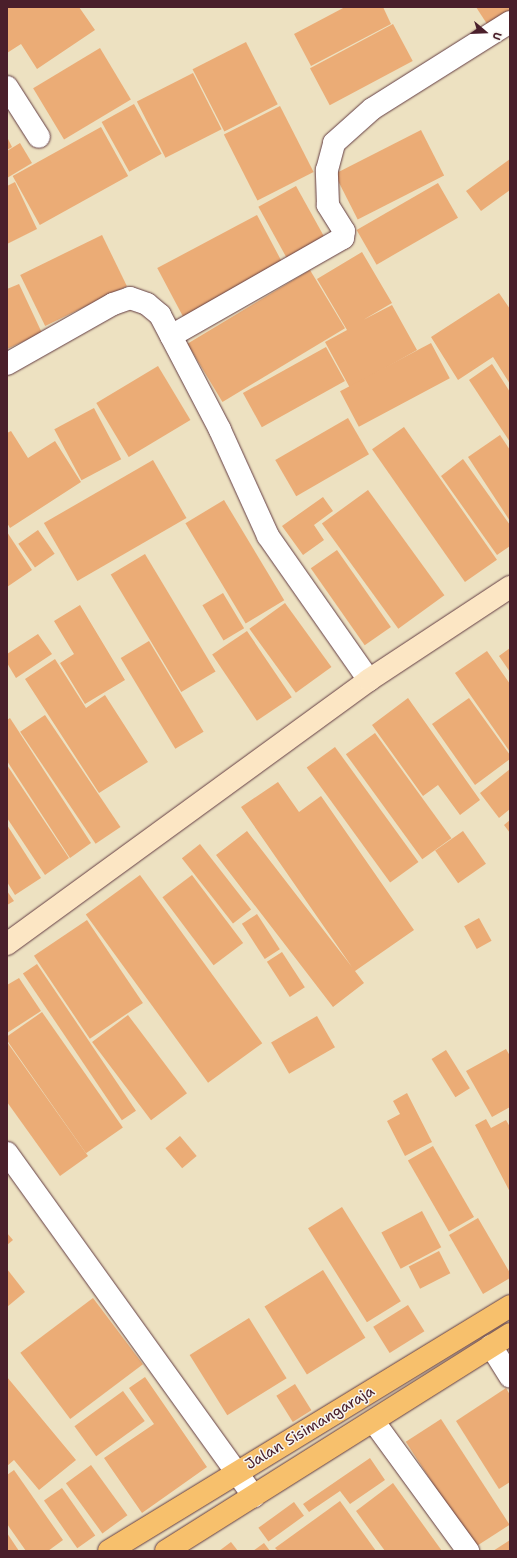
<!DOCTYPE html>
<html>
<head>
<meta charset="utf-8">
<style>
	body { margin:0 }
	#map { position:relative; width:517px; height:1558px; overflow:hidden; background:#ede1c1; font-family:"Shantell Sans",sans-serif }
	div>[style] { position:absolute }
	.building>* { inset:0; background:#ebac76; transform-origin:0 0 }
	.roads { filter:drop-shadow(0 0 1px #623c42) drop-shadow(0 0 1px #623c42) }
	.street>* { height:22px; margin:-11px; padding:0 11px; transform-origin:11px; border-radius:11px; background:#fff }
	.secondary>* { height:22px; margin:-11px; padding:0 11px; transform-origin:11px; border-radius:11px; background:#fce6c4 }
	.highway>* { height:22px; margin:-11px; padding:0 11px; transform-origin:11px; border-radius:11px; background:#f7c06c }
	span { translate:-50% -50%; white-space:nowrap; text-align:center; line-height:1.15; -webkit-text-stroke:3px #f6f6f2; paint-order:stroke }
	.street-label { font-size:15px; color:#4a1f2b }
	.frame { position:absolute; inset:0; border:8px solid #4a1f2b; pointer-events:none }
	.north { position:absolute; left:465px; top:12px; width:40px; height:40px; -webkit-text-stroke:3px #f6f6f2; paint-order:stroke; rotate:109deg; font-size:11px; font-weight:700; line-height:16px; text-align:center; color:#4a1f2b }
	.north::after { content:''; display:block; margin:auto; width:14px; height:18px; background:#4a1f2b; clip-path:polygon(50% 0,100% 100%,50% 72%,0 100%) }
</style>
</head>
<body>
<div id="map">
	<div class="building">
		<i style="clip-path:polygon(7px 7px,79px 7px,95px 30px,37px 69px,21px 44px,7px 53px)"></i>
		<i style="clip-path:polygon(345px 7px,383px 7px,391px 24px,311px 66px,294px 34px)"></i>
		<i style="clip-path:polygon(476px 7px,510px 7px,510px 10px,487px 24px)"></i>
		<i style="left:393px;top:24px;width:42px;height:94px;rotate:62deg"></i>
		<i style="left:246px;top:42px;width:70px;height:60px;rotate:63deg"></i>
		<i style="left:100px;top:48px;width:60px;height:78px;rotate:59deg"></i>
		<i style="left:193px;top:73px;width:63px;height:63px;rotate:63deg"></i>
		<i style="left:134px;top:104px;width:57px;height:37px;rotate:61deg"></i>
		<i style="left:280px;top:106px;width:74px;height:63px;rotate:63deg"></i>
		<i style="left:101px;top:127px;width:56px;height:101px;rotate:61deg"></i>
		<i style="left:421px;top:130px;width:51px;height:97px;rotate:63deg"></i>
		<i style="clip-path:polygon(7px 137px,12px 147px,7px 150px)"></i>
		<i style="clip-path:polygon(20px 143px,32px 163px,7px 178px,7px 151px)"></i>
		<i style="clip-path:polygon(510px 159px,510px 190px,481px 211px,466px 191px)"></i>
		<i style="clip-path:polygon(15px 182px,37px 229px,7px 244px,7px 186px)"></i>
		<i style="left:438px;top:183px;width:40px;height:94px;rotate:60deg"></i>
		<i style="left:296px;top:186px;width:65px;height:43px;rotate:61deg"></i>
		<i style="left:257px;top:215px;width:58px;height:113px;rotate:62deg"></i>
		<i style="left:102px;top:235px;width:57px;height:91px;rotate:64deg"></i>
		<i style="clip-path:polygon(362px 252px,392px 303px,363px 320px,392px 305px,417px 350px,350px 388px,325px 342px,347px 330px,317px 279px)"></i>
		<i style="left:310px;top:270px;width:68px;height:143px;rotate:59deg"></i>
		<i style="clip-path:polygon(19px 284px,42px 333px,7px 349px,7px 289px)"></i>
		<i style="clip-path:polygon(499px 293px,510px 309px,510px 384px,493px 357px,458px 380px,431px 337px)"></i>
		<i style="left:431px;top:343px;width:40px;height:103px;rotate:62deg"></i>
		<i style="left:326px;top:347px;width:39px;height:95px;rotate:61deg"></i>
		<i style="clip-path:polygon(492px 364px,510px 392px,510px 442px,469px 380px)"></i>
		<i style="left:158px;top:366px;width:63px;height:72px;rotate:59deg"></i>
		<i style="left:94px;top:408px;width:58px;height:45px;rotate:62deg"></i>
		<i style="left:348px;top:418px;width:42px;height:84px;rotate:60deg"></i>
		<i style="left:404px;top:427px;width:162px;height:39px;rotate:55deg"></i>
		<i style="clip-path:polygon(11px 431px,28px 458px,55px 441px,81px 482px,10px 528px,7px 523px,7px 433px)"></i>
		<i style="clip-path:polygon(500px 435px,510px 450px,510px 521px,468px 457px)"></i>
		<i style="clip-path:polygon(463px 459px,510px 525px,510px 546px,497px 555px,441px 476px)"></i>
		<i style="left:153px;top:460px;width:67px;height:126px;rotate:60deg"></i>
		<i style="left:368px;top:490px;width:130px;height:57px;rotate:54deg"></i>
		<i style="clip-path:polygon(323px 497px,333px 511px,314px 525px,324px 540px,303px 555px,282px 526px)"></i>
		<i style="left:224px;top:500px;width:117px;height:45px;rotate:59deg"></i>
		<i style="left:38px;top:530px;width:29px;height:24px;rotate:55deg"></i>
		<i style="clip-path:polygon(7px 532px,32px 570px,7px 587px)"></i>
		<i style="left:337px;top:550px;width:94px;height:32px;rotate:55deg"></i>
		<i style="left:145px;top:554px;width:137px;height:40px;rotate:59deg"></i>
		<i style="left:223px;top:593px;width:41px;height:24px;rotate:59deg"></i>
		<i style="left:285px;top:603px;width:79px;height:44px;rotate:54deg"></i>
		<i style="clip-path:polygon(80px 605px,125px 680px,85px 704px,60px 663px,74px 654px,54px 621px)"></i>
		<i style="left:247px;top:631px;width:80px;height:42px;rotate:56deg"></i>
		<i style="clip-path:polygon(38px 634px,52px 654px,16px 678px,7px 663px,7px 654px)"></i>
		<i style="left:149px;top:641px;width:106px;height:33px;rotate:59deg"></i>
		<i style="clip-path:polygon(510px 648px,510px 672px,499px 656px)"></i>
		<i style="clip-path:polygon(487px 651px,510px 684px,510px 752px,455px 673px)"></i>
		<i style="clip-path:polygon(55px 659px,86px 708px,105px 695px,148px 762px,99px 793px,25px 679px)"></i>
		<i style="clip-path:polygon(408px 698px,480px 800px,460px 815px,438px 785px,423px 796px,372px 725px)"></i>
		<i style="clip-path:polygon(469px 698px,510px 755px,510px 759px,475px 785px,432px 724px)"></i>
		<i style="left:45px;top:715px;width:135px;height:30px;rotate:56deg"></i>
		<i style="clip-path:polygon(10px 718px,91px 843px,70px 858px,7px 761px,7px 720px)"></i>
		<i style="left:375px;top:733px;width:130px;height:36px;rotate:54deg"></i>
		<i style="left:335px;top:747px;width:142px;height:35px;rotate:54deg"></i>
		<i style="clip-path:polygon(7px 765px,69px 858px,45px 875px,7px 818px)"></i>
		<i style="clip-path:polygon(510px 769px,510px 809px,499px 818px,480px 793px)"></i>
		<i style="clip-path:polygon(278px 782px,299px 812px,321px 796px,414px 930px,355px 971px,364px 983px,333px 1007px,216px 855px,247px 831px,352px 967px,241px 807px)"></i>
		<i style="clip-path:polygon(510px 820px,510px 833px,504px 825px)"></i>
		<i style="clip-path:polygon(7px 825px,41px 878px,15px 895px,7px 882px)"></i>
		<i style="left:463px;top:831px;width:40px;height:34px;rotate:55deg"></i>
		<i style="left:200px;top:844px;width:83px;height:23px;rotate:52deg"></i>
		<i style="left:140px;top:875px;width:208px;height:67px;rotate:54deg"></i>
		<i style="left:192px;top:875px;width:85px;height:37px;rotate:53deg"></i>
		<i style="clip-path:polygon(7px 891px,14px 901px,7px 905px)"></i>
		<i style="left:257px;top:914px;width:42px;height:18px;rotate:57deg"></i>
		<i style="left:479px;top:918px;width:26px;height:17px;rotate:61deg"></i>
		<i style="left:87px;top:920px;width:100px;height:64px;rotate:56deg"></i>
		<i style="left:282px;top:952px;width:42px;height:18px;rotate:57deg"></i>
		<i style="left:37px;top:964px;width:177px;height:17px;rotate:56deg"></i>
		<i style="clip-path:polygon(19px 978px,41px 1011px,7px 1033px,7px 985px)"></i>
		<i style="left:42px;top:1012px;width:141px;height:45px;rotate:55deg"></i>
		<i style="left:128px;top:1015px;width:98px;height:45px;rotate:53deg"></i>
		<i style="left:317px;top:1016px;width:36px;height:53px;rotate:60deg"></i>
		<i style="clip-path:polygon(7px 1042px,88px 1156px,60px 1176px,7px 1102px)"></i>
		<i style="clip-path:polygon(506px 1049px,510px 1056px,510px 1107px,492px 1117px,466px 1071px)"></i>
		<i style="left:446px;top:1050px;width:45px;height:17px;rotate:58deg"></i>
		<i style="clip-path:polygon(407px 1093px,432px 1142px,405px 1156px,387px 1121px,400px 1114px,393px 1101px)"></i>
		<i style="clip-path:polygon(486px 1119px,491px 1128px,506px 1120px,510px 1127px,510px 1192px,475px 1125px)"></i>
		<i style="left:180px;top:1136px;width:26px;height:19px;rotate:50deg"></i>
		<i style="left:433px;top:1146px;width:82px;height:29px;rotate:60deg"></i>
		<i style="left:342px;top:1207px;width:111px;height:40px;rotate:58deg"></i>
		<i style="left:422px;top:1211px;width:41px;height:46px;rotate:62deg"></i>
		<i style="clip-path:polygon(478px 1218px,510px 1273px,510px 1278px,483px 1294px,449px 1235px)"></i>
		<i style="clip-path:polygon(7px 1233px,13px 1240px,7px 1245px)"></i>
		<i style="left:439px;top:1251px;width:25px;height:34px;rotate:63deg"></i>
		<i style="clip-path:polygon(7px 1269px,25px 1292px,7px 1307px)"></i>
		<i style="left:323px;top:1270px;width:80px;height:69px;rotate:58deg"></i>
		<i style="left:93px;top:1298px;width:83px;height:91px;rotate:53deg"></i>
		<i style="left:408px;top:1305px;width:31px;height:41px;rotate:58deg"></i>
		<i style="left:249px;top:1318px;width:71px;height:70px;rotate:58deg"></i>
		<i style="clip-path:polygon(7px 1377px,76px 1460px,39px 1490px,14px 1460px,7px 1466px)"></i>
		<i style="clip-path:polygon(145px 1377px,207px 1467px,142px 1513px,104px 1458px,154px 1424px,129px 1388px)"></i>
		<i style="left:295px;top:1384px;width:31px;height:22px;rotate:58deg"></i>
		<i style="clip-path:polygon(506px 1388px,510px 1395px,510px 1482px,499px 1489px,456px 1421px)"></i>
		<i style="left:123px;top:1391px;width:37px;height:60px;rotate:54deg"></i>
		<i style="left:441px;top:1419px;width:126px;height:42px;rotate:57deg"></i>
		<i style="clip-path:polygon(370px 1458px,385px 1480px,350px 1504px,340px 1491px,309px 1512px,303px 1504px)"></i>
		<i style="left:91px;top:1465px;width:62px;height:31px;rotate:54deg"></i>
		<i style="clip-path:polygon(14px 1470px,63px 1540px,48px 1551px,26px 1551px,7px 1524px,7px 1475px)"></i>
		<i style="clip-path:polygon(393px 1483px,442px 1551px,385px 1551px,356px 1511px)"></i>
		<i style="left:62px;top:1488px;width:58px;height:22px;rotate:55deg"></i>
		<i style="clip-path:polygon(340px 1501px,376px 1551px,278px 1551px,275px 1548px)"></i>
		<i style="left:294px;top:1502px;width:17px;height:44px;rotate:54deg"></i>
		<i style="clip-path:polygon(7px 1533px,19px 1551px,7px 1551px)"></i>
		<i style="clip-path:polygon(510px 1540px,510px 1551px,493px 1551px)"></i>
		<i style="clip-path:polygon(231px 1542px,238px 1551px,219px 1551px)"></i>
		<i style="clip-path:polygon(264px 1543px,270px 1551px,253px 1551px)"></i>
	</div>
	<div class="roads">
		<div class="street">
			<i style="left:7px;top:87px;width:59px;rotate:57.4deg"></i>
			<i style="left:171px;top:336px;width:198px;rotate:-29.7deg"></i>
			<i style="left:343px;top:238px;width:7px;rotate:-82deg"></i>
			<i style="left:344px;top:231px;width:31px;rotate:-122deg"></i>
			<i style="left:328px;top:205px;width:35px;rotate:-92deg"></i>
			<i style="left:327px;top:170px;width:28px;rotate:-75deg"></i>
			<i style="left:334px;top:143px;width:51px;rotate:-41.8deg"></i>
			<i style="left:372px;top:109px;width:163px;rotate:-32.2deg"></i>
			<i style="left:7px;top:364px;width:122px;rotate:-29.5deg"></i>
			<i style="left:113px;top:304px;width:18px;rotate:-19deg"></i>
			<i style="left:130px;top:298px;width:18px;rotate:19deg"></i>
			<i style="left:147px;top:304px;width:17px;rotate:40deg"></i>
			<i style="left:160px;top:315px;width:130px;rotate:62.4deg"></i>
			<i style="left:220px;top:430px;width:116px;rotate:65.6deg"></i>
			<i style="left:268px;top:536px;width:176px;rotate:55deg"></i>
			<i style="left:7px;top:1153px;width:423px;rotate:54.3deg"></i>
			<i style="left:491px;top:1346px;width:36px;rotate:58deg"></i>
			<i style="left:374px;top:1422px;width:160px;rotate:53.9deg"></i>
		</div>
		<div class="secondary">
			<i style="left:7px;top:944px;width:448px;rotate:-36.1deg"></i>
			<i style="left:369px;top:680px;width:169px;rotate:-33.4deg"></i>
		</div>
		<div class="highway">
			<i style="left:109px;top:1551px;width:470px;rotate:-31.4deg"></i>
			<i style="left:166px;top:1551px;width:407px;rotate:-32.2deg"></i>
		</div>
	</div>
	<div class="street-label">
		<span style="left:310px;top:1428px;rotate:-31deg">Jalan Sisimangaraja</span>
	</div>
	<div class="frame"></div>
	<div class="north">U</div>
</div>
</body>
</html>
